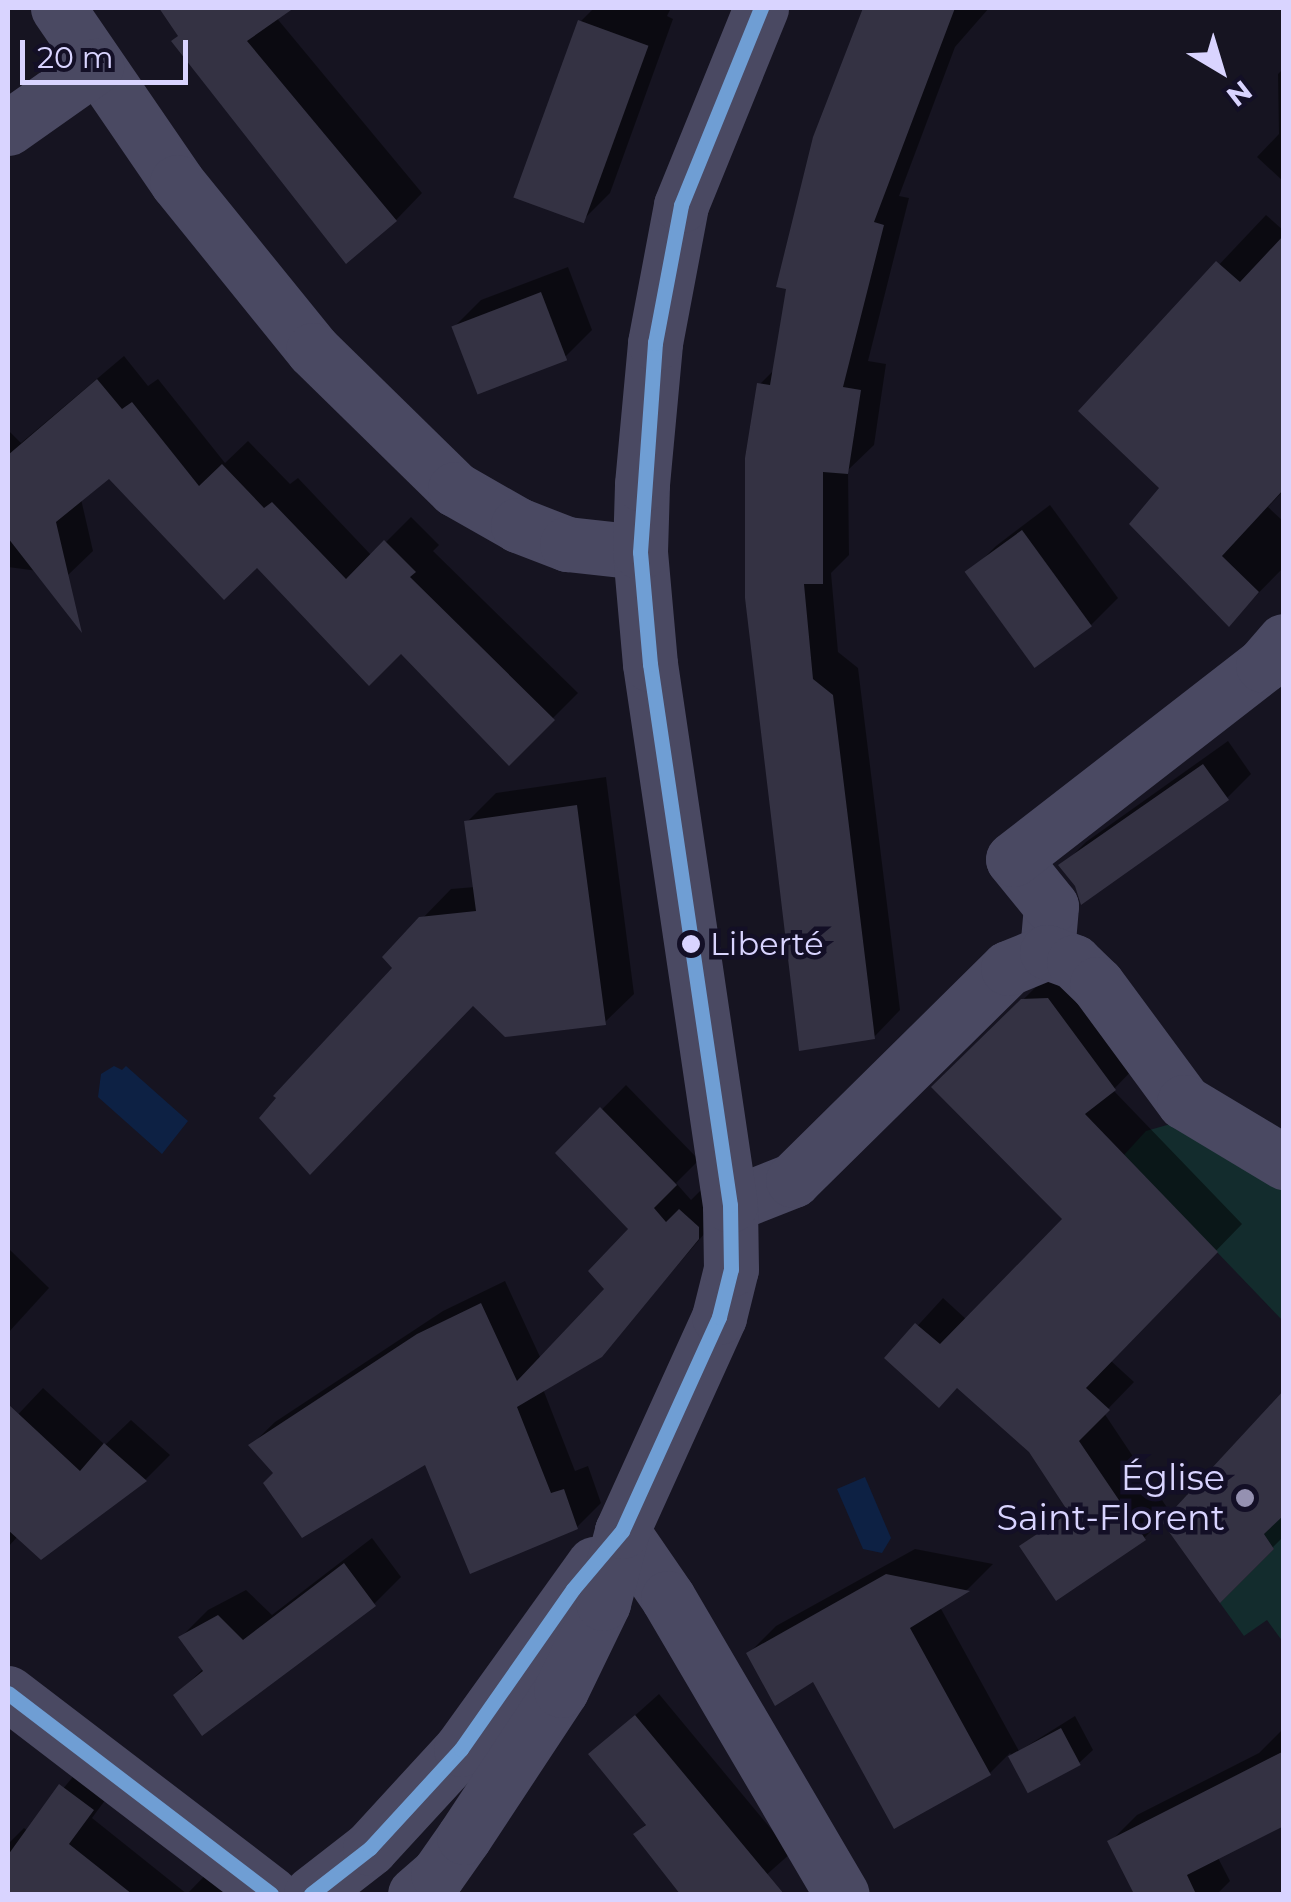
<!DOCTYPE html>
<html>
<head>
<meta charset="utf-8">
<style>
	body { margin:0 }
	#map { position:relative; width:1291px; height:1902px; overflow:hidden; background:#161421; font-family:Montserrat,sans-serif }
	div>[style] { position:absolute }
	.green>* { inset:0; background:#132c2d }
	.water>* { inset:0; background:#0d2144 }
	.shadow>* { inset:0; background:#0007 }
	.building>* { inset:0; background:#343243; transform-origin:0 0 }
	.minor>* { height:55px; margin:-27.5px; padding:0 27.5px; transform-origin:27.5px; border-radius:27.5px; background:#4a4962 }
	.bus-1>* { height:15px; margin:-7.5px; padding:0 7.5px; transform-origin:7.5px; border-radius:7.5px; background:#6f9ed4 }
	.dots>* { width:28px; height:28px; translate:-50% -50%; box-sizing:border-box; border:5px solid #130f26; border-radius:50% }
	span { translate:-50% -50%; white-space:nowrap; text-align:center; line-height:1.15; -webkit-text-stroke:9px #130f26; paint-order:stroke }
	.bus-label { font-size:32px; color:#d9d4ff }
	.left { translate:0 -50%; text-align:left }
	.poi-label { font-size:35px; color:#d9d4ff }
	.right { translate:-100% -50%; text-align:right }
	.frame { position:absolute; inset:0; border:10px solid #d9d4ff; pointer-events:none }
	.north { position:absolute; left:1171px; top:20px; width:100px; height:100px; -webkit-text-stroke:8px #130f26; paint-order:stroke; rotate:142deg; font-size:28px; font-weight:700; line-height:40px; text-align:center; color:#d9d4ff }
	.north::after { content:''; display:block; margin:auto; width:35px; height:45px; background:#d9d4ff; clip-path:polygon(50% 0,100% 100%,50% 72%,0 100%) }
	.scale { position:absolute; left:20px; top:40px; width:168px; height:45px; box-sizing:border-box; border:5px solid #d9d4ff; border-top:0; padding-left:12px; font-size:30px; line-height:35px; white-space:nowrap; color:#d9d4ff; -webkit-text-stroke:8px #130f26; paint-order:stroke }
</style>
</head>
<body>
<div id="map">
	<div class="green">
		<i style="clip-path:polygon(1181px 1121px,1283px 1181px,1283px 1321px,1124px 1155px,1146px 1131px)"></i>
		<i style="clip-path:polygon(1283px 1515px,1283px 1642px,1267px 1620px,1244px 1636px,1220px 1603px,1274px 1549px,1264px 1534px)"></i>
	</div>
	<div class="water">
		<i style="clip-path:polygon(114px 1066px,122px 1070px,126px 1066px,188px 1121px,162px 1154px,98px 1097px,101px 1074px)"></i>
		<i style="clip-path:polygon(865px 1477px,891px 1538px,882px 1553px,863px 1549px,837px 1489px)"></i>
	</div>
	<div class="shadow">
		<i style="clip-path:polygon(163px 8px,283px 8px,275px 16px,422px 193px,396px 220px,181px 36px)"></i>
		<i style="clip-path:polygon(594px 8px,671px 8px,667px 16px,673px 19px,610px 193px,583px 220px,581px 21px)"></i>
		<i style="clip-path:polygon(872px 8px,989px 8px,955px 47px,899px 196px,909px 198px,868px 361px,886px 364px,874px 445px,848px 470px,849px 555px,831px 573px,838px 652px,858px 668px,900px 1010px,874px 1037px,759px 385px,775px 369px,847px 54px)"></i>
		<i style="clip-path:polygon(1284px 68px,1284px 182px,1257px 157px,1279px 134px,1278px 74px)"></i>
		<i style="clip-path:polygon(1266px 215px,1284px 231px,1284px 490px,1268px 507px,1284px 522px,1284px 567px,1229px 623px,1162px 488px,1081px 411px)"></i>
		<i style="clip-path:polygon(568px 267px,592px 330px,565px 357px,454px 327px,481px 300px)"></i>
		<i style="clip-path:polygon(124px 356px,148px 386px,158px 379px,225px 463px,248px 441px,290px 484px,298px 478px,372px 556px,411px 517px,439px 545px,433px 551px,578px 693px,509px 762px,401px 651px,109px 475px,81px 499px,93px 551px,68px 575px,8px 567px,8px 430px,21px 443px)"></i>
		<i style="clip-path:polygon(1050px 505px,1118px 598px,1091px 625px,969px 573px,996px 546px)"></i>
		<i style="clip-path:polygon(1228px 741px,1251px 774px,1227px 798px,1078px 885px,1062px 866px,1086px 842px)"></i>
		<i style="clip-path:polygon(606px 777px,634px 994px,605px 1022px,474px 1003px,395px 968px,385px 957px,451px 889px,475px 887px,467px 822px,496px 793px)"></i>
		<i style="clip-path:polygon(1049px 974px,1140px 1062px,1113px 1090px,1242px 1224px,1110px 1360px,1134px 1382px,1104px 1413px,1172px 1515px,1284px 1395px,1284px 1536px,1221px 1599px,1163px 1519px,1144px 1538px,1022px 1547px,1068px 1508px,1031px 1451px,958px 1386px,888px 1358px,943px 1298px,967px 1320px,1065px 1219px,935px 1087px)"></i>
		<i style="clip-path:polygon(626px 1085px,699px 1160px,676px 1183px,691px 1200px,704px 1187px,722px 1213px,601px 1355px,543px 1389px,575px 1471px,588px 1466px,601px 1503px,577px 1527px,427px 1462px,276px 1473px,251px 1445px,275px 1422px,443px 1311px,505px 1281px,541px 1359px,607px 1289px,632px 1229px,559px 1153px)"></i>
		<i style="clip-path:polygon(8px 1248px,49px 1288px,8px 1333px)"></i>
		<i style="clip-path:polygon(43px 1388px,105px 1445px,131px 1420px,170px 1455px,145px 1480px,18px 1536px,9px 1546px,8px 1425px)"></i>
		<i style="clip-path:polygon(372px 1538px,401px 1577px,374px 1604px,176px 1695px,204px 1668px,181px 1637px,208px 1610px,246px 1590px,272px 1615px)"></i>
		<i style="clip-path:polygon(915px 1549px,993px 1564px,968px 1589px,940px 1607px,1019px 1751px,1075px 1716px,1093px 1750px,1079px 1763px,1032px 1790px,1010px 1753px,990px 1773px,814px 1678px,749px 1653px,776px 1626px)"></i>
		<i style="clip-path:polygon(659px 1694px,791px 1853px,745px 1894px,683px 1894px,636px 1834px,648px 1822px,592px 1754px)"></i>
		<i style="clip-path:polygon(1284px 1728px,1284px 1823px,1217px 1856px,1230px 1881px,1217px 1894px,1140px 1894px,1110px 1842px,1137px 1815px,1259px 1753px)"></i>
		<i style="clip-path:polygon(86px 1761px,117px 1784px,92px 1818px,187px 1894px,218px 1862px,261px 1894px,8px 1894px,8px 1844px,24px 1828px,28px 1831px)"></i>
	</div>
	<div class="building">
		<i style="clip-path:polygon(159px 8px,294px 8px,247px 41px,397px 221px,346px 264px,171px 41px,178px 36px)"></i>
		<i style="clip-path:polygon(863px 8px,955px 8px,874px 222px,884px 225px,843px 387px,861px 390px,848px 474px,823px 472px,823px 584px,804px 584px,813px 679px,833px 695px,875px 1039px,799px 1051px,745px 598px,745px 458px,757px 383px,770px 385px,786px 289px,776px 287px,813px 137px)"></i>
		<i style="left:578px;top:20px;width:75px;height:189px;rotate:20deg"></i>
		<i style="clip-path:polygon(1284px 235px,1284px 489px,1222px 556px,1259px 592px,1229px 627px,1129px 524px,1159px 488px,1078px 411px,1216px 261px,1240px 282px)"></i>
		<i style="left:541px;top:292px;width:73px;height:96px;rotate:69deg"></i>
		<i style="clip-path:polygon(97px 379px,122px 409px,132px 402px,199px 486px,222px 464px,264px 508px,272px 502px,346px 579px,384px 540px,416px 572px,410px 577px,555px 720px,509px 766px,401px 654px,369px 686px,257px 568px,224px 600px,109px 479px,56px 522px,82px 633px,8px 538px,8px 455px)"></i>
		<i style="left:1022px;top:530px;width:119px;height:71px;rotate:54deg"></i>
		<i style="clip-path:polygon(1203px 764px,1229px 800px,1081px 905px,1075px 886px,1058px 865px)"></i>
		<i style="clip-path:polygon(577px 805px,606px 1025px,505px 1037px,473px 1006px,310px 1175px,259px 1118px,276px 1098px,273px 1096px,392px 968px,382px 957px,419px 917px,476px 911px,464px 821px)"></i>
		<i style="clip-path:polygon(1048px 998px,1116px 1090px,1085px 1114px,1218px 1252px,1086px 1388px,1110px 1410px,1079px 1441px,1146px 1540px,1056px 1601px,1019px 1546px,1069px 1513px,1029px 1452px,957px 1388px,939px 1408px,884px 1358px,915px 1323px,940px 1344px,1062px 1219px,931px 1087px,1021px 999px)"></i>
		<i style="clip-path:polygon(600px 1107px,677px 1185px,654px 1208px,666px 1222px,679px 1209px,699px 1227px,699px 1239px,602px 1357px,517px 1407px,551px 1493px,564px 1489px,578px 1529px,470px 1574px,425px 1465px,302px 1538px,263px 1483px,273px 1473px,248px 1445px,417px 1334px,481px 1303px,517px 1381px,604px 1289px,588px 1271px,628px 1229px,555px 1153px)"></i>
		<i style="clip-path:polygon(1284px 1390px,1284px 1515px,1264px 1534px,1274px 1549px,1220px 1603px,1162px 1522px)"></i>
		<i style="clip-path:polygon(8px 1404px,80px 1471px,104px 1443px,147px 1481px,41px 1560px,8px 1530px)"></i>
		<i style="clip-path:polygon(344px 1563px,376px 1606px,202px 1736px,173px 1695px,203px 1671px,178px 1637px,218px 1615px,243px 1640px)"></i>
		<i style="clip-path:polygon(886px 1574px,970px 1591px,910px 1628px,991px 1775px,894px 1829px,813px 1682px,775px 1706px,746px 1653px)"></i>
		<i style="clip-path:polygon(635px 1715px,685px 1775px,784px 1894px,680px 1894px,633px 1834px,646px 1825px,588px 1754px)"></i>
		<i style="left:1061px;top:1728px;width:42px;height:60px;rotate:62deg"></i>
		<i style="clip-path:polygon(1284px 1751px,1284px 1826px,1187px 1875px,1196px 1894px,1134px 1894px,1107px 1841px)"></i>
		<i style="clip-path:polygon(59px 1784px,94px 1810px,69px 1844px,132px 1894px,8px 1894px,8px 1855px)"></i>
	</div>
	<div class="minor">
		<i style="left:58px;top:8px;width:211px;rotate:55.6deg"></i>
		<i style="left:177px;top:182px;width:216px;rotate:51deg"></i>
		<i style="left:313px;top:350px;width:199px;rotate:44.4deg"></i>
		<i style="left:455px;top:489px;width:73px;rotate:29.7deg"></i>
		<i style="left:518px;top:525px;width:53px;rotate:21.2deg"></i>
		<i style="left:567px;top:544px;width:73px;rotate:6.3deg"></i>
		<i style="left:8px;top:128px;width:108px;rotate:-35.2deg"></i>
		<i style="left:1047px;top:952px;width:46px;rotate:-85deg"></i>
		<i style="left:1051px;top:906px;width:60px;rotate:-129deg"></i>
		<i style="left:1013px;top:859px;width:316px;rotate:-37.8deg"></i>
		<i style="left:1263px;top:665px;width:32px;rotate:-49deg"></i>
		<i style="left:730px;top:1205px;width:68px;rotate:-21.6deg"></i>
		<i style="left:793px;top:1180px;width:302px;rotate:-44.6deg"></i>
		<i style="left:1008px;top:968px;width:42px;rotate:-22.3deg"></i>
		<i style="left:1047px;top:952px;width:29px;rotate:20deg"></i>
		<i style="left:1074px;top:962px;width:32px;rotate:44deg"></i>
		<i style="left:1097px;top:984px;width:147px;rotate:53.6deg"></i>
		<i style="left:1184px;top:1102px;width:117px;rotate:31deg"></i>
		<i style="left:622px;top:1531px;width:81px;rotate:55.5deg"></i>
		<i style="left:668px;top:1598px;width:343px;rotate:59.6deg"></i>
		<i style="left:8px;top:1693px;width:331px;rotate:37.4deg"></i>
		<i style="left:311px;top:1894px;width:75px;rotate:-37.9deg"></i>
		<i style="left:370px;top:1848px;width:134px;rotate:-47.4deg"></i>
		<i style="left:461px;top:1749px;width:228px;rotate:-54.3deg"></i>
		<i style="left:415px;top:1894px;width:30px;rotate:-41deg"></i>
		<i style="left:438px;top:1874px;width:45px;rotate:-54.9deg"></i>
		<i style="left:464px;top:1837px;width:176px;rotate:-56.6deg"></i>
		<i style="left:561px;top:1690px;width:97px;rotate:-64.2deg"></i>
		<i style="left:603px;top:1603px;width:74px;rotate:-75.2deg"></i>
		<i style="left:622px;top:1531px;width:235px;rotate:-65.6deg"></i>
		<i style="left:719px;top:1317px;width:49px;rotate:-76deg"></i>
		<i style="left:731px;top:1269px;width:64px;rotate:-90.9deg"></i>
		<i style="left:730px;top:1205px;width:547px;rotate:-98.41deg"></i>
		<i style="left:650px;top:664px;width:112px;rotate:-95.1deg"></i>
		<i style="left:640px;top:552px;width:68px;rotate:-88.3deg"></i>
		<i style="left:642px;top:484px;width:142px;rotate:-84.7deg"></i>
		<i style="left:655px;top:343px;width:140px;rotate:-79.3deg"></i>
		<i style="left:681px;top:205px;width:213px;rotate:-67.9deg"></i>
	</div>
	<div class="bus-1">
		<i style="left:8px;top:1693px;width:331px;rotate:37.4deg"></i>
		<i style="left:311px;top:1894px;width:75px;rotate:-37.9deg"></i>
		<i style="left:370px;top:1848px;width:134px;rotate:-47.4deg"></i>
		<i style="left:461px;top:1749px;width:195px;rotate:-55deg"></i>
		<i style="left:573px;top:1589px;width:76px;rotate:-49.8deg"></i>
		<i style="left:622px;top:1531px;width:235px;rotate:-65.6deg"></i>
		<i style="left:719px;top:1317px;width:49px;rotate:-76deg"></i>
		<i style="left:731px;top:1269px;width:64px;rotate:-90.9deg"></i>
		<i style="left:730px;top:1205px;width:547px;rotate:-98.41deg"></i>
		<i style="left:650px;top:664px;width:112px;rotate:-95.1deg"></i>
		<i style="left:640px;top:552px;width:210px;rotate:-85.9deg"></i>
		<i style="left:655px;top:343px;width:140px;rotate:-79.3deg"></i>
		<i style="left:681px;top:205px;width:213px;rotate:-67.9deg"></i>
	</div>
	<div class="dots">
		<i style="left:691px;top:944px;background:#d9d4ff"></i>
		<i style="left:1245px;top:1498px;background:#9591b1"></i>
	</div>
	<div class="bus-label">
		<span class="left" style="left:710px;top:944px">Liberté</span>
	</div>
	<div class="poi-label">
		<span class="right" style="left:1225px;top:1498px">Église<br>Saint-Florent</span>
	</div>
	<div class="frame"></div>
	<div class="north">N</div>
	<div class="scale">20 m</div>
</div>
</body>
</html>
